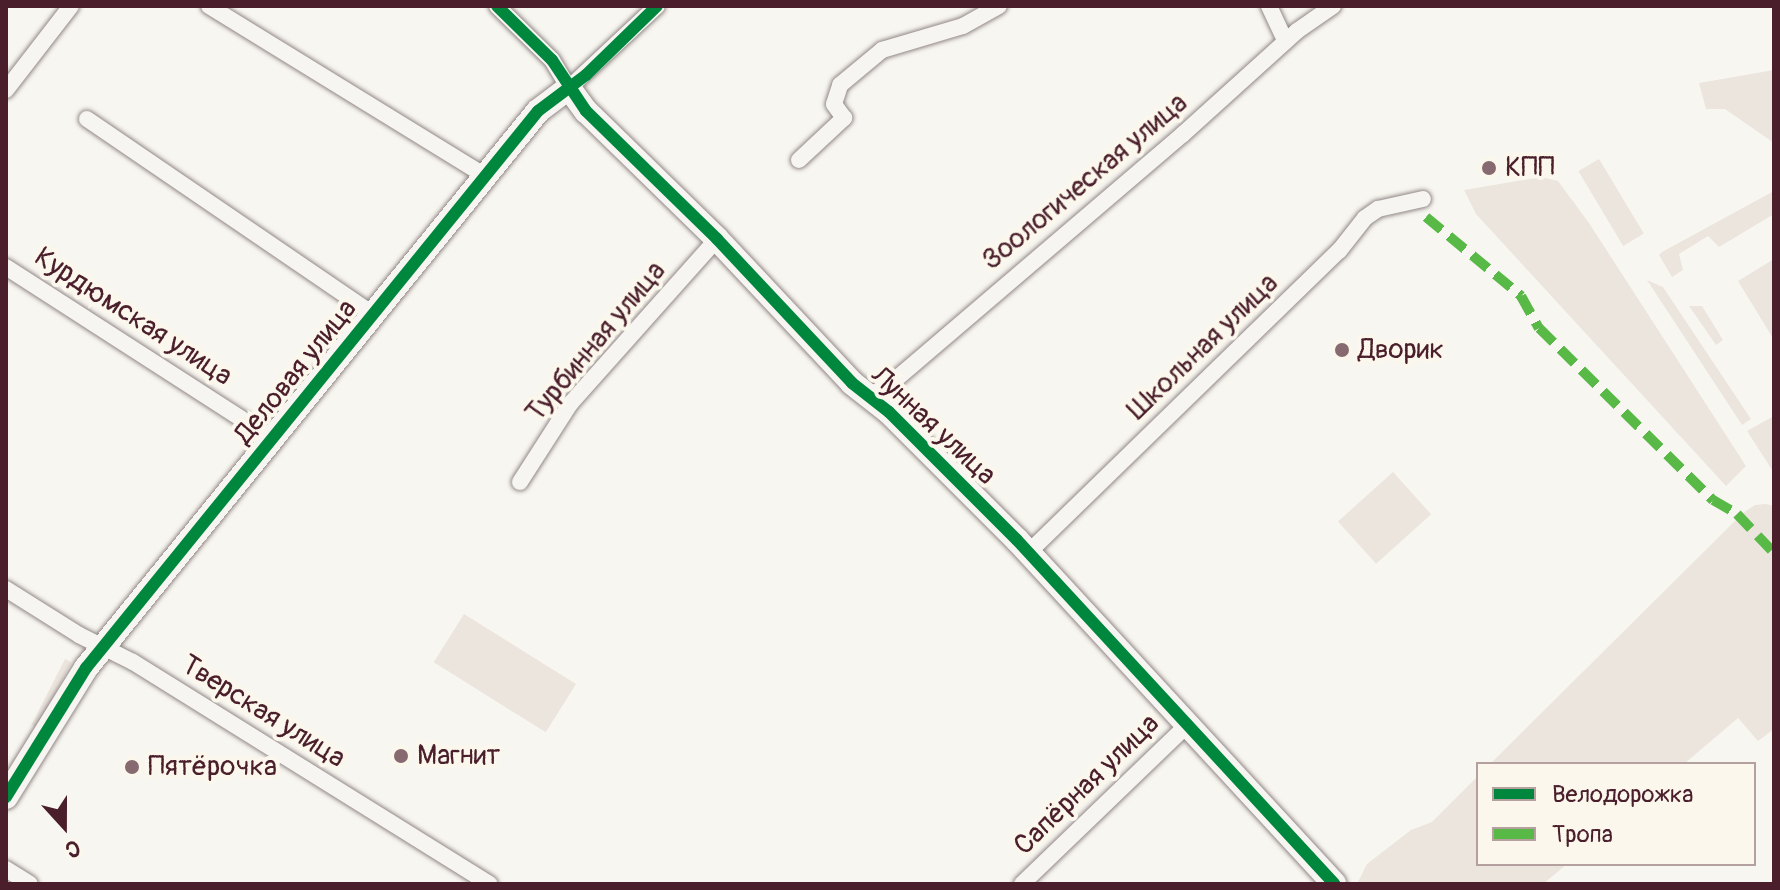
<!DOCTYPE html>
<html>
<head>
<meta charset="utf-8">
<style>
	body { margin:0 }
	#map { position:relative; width:1780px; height:890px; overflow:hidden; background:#f8f6f0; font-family:Pangolin,sans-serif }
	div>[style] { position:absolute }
	.green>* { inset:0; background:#ece5de; transform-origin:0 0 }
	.roads { filter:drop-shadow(0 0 2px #918787) drop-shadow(0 0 2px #918787) }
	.street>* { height:16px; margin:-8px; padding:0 8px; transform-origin:8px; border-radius:8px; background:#f6f5f1 }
	.secondary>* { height:24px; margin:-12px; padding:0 12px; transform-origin:12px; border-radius:12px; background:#f6f5f1 }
	.quiet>* { height:10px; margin-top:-5px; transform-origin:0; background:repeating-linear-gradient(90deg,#58b947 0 20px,transparent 0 30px) }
	.cycleway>* { height:12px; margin:-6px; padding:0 6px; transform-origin:6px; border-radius:6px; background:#00873e }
	.dots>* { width:22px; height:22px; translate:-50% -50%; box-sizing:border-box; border:4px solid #fbf7ec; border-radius:50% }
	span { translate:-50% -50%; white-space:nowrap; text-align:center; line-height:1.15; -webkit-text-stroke:8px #fbf7ec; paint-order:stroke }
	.poi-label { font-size:28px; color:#4a1f2b }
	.left { translate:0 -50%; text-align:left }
	.street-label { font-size:28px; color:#4a1f2b }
	.frame { position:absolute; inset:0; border:8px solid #4a1f2b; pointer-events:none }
	.legend { position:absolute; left:1476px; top:762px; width:280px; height:104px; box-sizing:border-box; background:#fbf7ec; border:2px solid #b4a19f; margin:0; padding:10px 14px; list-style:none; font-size:24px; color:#4a1f2b }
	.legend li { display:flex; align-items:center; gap:16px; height:40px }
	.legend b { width:40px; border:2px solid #b4a19f }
	.north { position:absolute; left:24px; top:786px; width:80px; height:80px; -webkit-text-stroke:6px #fbf7ec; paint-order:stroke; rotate:159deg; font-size:22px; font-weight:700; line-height:32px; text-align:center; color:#4a1f2b }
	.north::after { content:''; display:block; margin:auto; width:28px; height:36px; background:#4a1f2b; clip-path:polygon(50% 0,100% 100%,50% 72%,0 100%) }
</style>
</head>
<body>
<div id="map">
	<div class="green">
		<i style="clip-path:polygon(1774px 70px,1774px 143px,1725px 109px,1706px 109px,1699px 83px)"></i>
		<i style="left:1599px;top:159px;width:87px;height:24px;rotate:59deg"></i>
		<i style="clip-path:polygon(1541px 177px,1558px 181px,1589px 223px,1746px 466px,1726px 486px,1476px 214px,1464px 190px)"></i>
		<i style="clip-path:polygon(1774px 191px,1774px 214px,1719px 247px,1708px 236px,1679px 254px,1683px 270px,1672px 277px,1659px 255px,1662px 252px)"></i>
		<i style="clip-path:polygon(1774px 259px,1774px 340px,1738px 281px)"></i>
		<i style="clip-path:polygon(1647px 280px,1663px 287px,1751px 419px,1742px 425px)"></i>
		<i style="clip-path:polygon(1689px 306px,1702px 306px,1723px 340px,1716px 345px)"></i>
		<i style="clip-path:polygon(1774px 416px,1774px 473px,1747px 431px)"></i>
		<i style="left:1393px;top:472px;width:57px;height:74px;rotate:48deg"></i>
		<i style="clip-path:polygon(1766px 504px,1774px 506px,1774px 729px,1758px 741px,1738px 718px,1684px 764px,1490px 764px,1743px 513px,1755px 505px)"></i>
		<i style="left:464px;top:614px;width:132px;height:57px;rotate:32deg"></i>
		<i style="left:65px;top:659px;width:7px;height:74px;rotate:27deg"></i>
		<i style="clip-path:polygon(1478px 776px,1478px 864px,1567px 864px,1543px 884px,1357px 884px,1367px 864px,1411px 830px,1432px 822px)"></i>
	</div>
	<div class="roads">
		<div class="street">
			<i style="left:209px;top:6px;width:324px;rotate:31.6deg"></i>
			<i style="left:497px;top:6px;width:77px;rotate:44.5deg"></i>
			<i style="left:552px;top:60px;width:33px;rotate:59deg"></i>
			<i style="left:569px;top:88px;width:120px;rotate:-43deg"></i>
			<i style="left:1269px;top:6px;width:38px;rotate:65deg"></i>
			<i style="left:6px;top:90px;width:106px;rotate:-52.3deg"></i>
			<i style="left:87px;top:119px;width:346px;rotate:34.3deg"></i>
			<i style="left:799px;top:160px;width:62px;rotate:-43deg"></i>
			<i style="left:844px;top:118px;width:17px;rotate:-126deg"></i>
			<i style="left:834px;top:104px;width:20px;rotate:-72deg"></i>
			<i style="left:840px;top:85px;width:55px;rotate:-39.8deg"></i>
			<i style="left:882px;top:50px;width:84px;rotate:-16.5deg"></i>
			<i style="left:963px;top:26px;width:41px;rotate:-29.1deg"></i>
			<i style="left:6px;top:267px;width:315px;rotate:32.8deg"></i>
			<i style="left:870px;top:396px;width:30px;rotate:-33deg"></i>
			<i style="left:895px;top:380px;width:377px;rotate:-40.5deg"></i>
			<i style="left:1182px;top:135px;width:155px;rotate:-42.1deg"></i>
			<i style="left:1297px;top:31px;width:44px;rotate:-34.8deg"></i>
			<i style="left:520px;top:482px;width:93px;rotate:-57.3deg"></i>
			<i style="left:570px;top:404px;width:221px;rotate:-48.3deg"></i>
			<i style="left:1028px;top:553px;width:434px;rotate:-44.2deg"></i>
			<i style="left:1339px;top:251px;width:42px;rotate:-51.8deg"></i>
			<i style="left:1365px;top:218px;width:16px;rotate:-35deg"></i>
			<i style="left:1378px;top:209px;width:46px;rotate:-12.5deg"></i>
			<i style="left:6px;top:589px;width:86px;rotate:32.2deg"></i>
			<i style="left:79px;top:635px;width:60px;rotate:26.6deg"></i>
			<i style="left:133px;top:662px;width:420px;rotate:31.9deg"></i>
			<i style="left:6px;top:869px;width:28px;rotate:32deg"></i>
			<i style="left:1022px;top:884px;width:231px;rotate:-43.9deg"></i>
		</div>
		<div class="secondary">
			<i style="left:6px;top:797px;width:152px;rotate:-58.2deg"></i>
			<i style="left:86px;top:668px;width:717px;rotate:-50.94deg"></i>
			<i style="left:538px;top:111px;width:39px;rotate:-37deg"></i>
			<i style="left:569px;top:88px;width:29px;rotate:54deg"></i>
			<i style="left:586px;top:111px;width:183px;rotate:44.3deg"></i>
			<i style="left:717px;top:239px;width:197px;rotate:46.8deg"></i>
			<i style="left:852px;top:383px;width:47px;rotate:38.1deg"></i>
			<i style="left:889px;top:412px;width:181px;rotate:45deg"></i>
			<i style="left:1017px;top:540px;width:468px;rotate:47.3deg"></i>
		</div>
	</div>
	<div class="quiet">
		<i style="left:1426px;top:217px;width:124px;rotate:39.7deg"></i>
		<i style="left:1521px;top:296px;width:37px;rotate:61deg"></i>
		<i style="left:1539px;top:328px;width:245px;rotate:44.7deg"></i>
		<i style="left:1713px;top:500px;width:28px;rotate:30deg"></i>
		<i style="left:1737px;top:514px;width:54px;rotate:46.5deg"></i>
	</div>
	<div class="cycleway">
		<i style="left:497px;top:6px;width:77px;rotate:44.5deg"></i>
		<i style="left:552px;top:60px;width:61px;rotate:56.3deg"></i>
		<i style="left:586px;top:111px;width:183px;rotate:44.3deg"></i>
		<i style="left:717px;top:239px;width:197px;rotate:46.8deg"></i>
		<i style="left:852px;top:383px;width:47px;rotate:38.1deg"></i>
		<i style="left:889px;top:412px;width:181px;rotate:45deg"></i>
		<i style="left:1017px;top:540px;width:468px;rotate:47.3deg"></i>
		<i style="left:6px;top:797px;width:152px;rotate:-58.2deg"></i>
		<i style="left:86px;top:668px;width:717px;rotate:-50.94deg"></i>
		<i style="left:538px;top:111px;width:60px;rotate:-36.9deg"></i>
		<i style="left:586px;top:75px;width:99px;rotate:-44.2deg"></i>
	</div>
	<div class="dots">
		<i style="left:1489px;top:168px;background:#876a70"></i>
		<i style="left:1342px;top:350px;background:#876a70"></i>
		<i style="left:401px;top:756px;background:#876a70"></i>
		<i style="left:132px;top:767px;background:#876a70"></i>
	</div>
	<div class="poi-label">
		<span class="left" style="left:1505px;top:168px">КПП</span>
		<span class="left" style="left:1358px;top:350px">Дворик</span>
		<span class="left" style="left:417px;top:756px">Магнит</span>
		<span class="left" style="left:148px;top:767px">Пятёрочка</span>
	</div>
	<div class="street-label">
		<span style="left:1085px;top:182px;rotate:-40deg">Зоологическая улица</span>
		<span style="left:133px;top:317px;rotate:33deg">Курдюмская улица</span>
		<span style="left:596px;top:342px;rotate:-50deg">Турбинная улица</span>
		<span style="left:1203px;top:347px;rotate:-44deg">Школьная улица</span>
		<span style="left:296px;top:372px;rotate:-51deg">Деловая улица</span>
		<span style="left:933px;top:426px;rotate:43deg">Лунная улица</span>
		<span style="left:263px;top:712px;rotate:32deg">Тверская улица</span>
		<span style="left:1087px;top:785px;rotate:-44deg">Сапёрная улица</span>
	</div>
	<div class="frame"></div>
	<ul class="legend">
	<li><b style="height:10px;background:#00873e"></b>Велодорожка</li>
	<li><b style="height:10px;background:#58b947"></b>Тропа</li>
	</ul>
	<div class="north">С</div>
</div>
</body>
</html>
